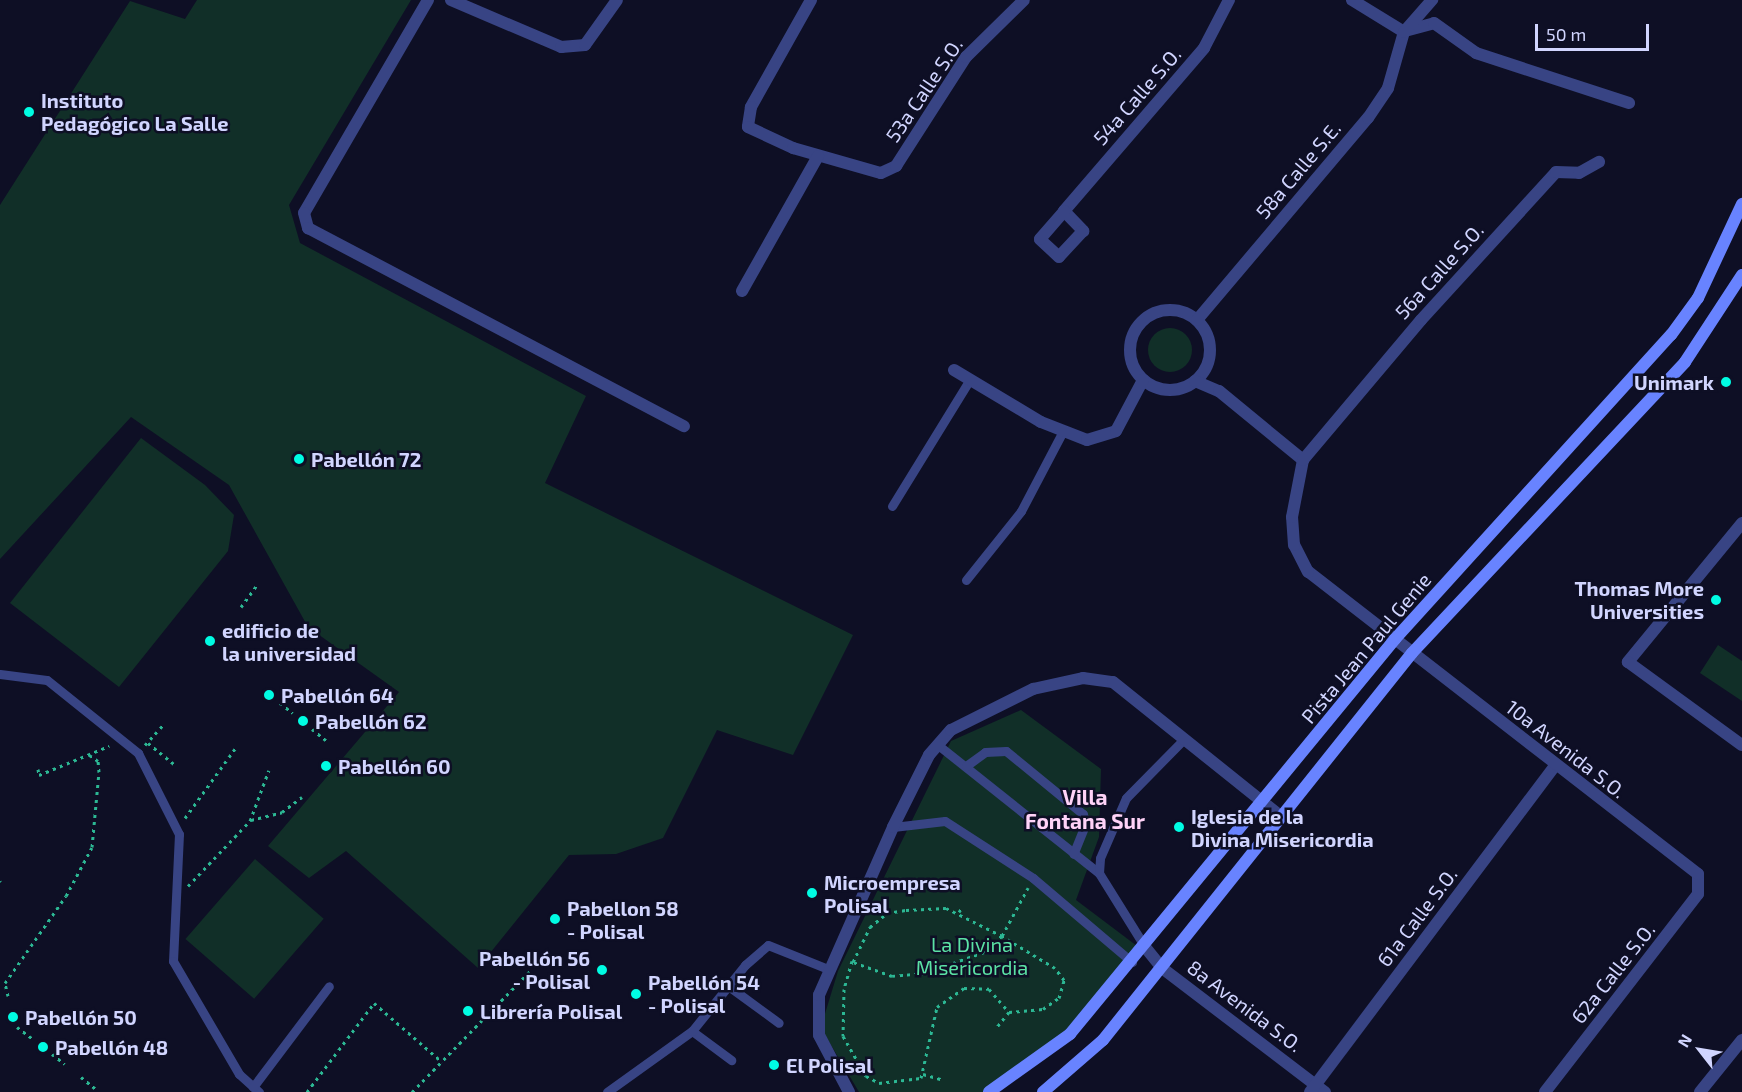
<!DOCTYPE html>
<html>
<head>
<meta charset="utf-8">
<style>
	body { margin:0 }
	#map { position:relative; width:1742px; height:1092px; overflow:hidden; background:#0e0f25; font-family:"Exo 2",sans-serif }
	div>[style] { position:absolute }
	.green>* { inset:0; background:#112f28; transform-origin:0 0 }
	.round { border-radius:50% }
	.path>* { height:3px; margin-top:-1.5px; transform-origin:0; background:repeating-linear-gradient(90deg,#2cb894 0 3px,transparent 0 7.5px) }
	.service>* { height:9px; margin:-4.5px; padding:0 4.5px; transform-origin:4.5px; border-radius:4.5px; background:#384484 }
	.minor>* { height:12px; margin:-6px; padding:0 6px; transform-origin:6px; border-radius:6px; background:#384484 }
	.minor>.ring { margin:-6px; padding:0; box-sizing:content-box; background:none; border:12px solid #384484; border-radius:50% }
	.secondary>* { height:12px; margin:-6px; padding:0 6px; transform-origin:6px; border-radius:6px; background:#6883ff }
	.dots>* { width:16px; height:16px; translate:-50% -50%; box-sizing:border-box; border:3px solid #0e0f25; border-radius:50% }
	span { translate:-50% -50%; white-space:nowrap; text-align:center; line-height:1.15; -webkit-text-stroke:5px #0e0f25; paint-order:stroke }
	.street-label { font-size:20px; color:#d1d5ff }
	.poi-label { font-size:20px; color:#d1d5ff; font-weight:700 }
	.left { translate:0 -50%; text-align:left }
	.right { translate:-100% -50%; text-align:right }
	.park-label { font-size:20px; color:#5be2a5 }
	.neighbourhood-label { font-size:21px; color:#ffd3f8; font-weight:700 }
	.north { position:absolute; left:1670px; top:1020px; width:60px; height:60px; -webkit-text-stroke:4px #0e0f25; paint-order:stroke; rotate:301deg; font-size:16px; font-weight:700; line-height:24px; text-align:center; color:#d1d5ff }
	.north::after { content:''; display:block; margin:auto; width:21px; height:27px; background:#d1d5ff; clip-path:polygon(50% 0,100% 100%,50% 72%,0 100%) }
	.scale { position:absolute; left:1535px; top:24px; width:114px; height:27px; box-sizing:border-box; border:3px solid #d1d5ff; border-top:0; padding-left:8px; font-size:18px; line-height:21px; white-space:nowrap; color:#d1d5ff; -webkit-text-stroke:4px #0e0f25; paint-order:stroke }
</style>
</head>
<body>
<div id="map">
	<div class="green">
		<i style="clip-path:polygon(197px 0,411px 0,289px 205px,300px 243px,586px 396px,545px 483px,853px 635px,793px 755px,717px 730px,663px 838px,616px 854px,569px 855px,478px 968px,346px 851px,309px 878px,268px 846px,399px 692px,308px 627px,229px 485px,131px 417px,0 559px,0 205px,130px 1px,185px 19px)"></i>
		<i class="round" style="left:1148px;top:328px;width:44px;height:44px"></i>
		<i style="clip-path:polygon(141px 438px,205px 485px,234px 515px,228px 551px,119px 687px,10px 603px)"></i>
		<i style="clip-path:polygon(1718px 645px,1742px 661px,1742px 701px,1700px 673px)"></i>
		<i style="clip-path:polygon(1021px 710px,1101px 769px,1099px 837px,1076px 900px,1137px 946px,1067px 1030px,983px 1092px,859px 1092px,825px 1035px,824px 1017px,838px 971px,951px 741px)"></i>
		<i style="left:255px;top:859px;width:91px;height:106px;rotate:41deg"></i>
	</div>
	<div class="path">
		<i style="left:241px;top:607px;width:26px;rotate:-54deg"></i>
		<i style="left:280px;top:703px;width:16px;rotate:38deg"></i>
		<i style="left:312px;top:729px;width:22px;rotate:39deg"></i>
		<i style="left:148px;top:743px;width:35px;rotate:39deg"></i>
		<i style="left:145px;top:745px;width:28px;rotate:-48deg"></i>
		<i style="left:38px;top:769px;width:6px;rotate:81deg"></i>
		<i style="left:39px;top:775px;width:76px;rotate:-22.5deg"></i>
		<i style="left:185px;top:818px;width:89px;rotate:-54.2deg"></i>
		<i style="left:251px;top:820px;width:32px;rotate:-14deg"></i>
		<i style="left:282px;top:812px;width:25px;rotate:-37deg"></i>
		<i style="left:0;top:881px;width:1px;rotate:45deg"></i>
		<i style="left:916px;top:881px;width:5px;rotate:-68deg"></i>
		<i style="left:188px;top:886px;width:90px;rotate:-46.4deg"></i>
		<i style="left:250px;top:821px;width:54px;rotate:-69.6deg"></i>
		<i style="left:959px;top:912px;width:7px;rotate:-56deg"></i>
		<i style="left:852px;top:961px;width:29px;rotate:106deg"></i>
		<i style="left:844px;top:989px;width:47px;rotate:91.2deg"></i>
		<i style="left:843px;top:1036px;width:46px;rotate:60.1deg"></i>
		<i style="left:866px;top:1076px;width:15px;rotate:28deg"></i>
		<i style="left:879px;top:1083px;width:42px;rotate:-6.8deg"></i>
		<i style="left:921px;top:1078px;width:73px;rotate:-77.3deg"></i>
		<i style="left:937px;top:1007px;width:33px;rotate:-35deg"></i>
		<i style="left:964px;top:988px;width:25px;rotate:2deg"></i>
		<i style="left:989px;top:989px;width:30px;rotate:49deg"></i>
		<i style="left:1009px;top:1012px;width:22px;rotate:129deg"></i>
		<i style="left:8px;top:996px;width:13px;rotate:-103deg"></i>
		<i style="left:5px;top:983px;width:106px;rotate:-55deg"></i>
		<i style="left:66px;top:896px;width:55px;rotate:-62deg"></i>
		<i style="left:92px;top:847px;width:75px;rotate:-84.7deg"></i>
		<i style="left:99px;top:772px;width:11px;rotate:-95deg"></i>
		<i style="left:98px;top:761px;width:12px;rotate:-145deg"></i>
		<i style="left:1009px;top:1012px;width:34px;rotate:-5deg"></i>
		<i style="left:1043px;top:1009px;width:19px;rotate:-35deg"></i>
		<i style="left:1059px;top:998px;width:19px;rotate:-74deg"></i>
		<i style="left:1064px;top:980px;width:15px;rotate:-127deg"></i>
		<i style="left:1055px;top:968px;width:62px;rotate:-148.9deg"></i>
		<i style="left:1002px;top:936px;width:24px;rotate:138deg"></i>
		<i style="left:984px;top:952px;width:63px;rotate:160.4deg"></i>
		<i style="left:925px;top:973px;width:33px;rotate:175deg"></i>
		<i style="left:892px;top:976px;width:41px;rotate:-160.3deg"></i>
		<i style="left:853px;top:962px;width:39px;rotate:-64deg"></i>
		<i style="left:870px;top:927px;width:22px;rotate:-39deg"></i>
		<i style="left:887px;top:913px;width:19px;rotate:-9deg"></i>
		<i style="left:906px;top:910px;width:40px;rotate:-2.9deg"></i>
		<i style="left:946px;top:908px;width:63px;rotate:26.6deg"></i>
		<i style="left:1002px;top:936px;width:55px;rotate:-61.6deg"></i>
		<i style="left:17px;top:1027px;width:21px;rotate:37deg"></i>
		<i style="left:52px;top:1054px;width:16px;rotate:38deg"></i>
		<i style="left:923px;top:1074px;width:19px;rotate:16deg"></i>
		<i style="left:81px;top:1077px;width:21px;rotate:39deg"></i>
		<i style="left:307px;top:1092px;width:111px;rotate:-53deg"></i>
		<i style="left:374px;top:1003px;width:90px;rotate:40.9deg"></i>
		<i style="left:412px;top:1092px;width:172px;rotate:-45.7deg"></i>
	</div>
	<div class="service">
		<i style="left:892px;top:506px;width:149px;rotate:-58.4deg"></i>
		<i style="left:966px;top:580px;width:88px;rotate:-51.4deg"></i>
		<i style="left:1021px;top:511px;width:88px;rotate:-62.3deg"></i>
		<i style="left:0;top:674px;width:47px;rotate:7.3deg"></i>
		<i style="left:47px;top:680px;width:117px;rotate:38.7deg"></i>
		<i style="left:138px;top:753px;width:91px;rotate:63.2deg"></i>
		<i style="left:179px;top:834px;width:127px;rotate:92.7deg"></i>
		<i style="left:173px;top:961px;width:131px;rotate:59.7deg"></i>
		<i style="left:239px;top:1074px;width:27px;rotate:42deg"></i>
		<i style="left:938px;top:745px;width:206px;rotate:38.5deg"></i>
		<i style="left:966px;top:766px;width:24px;rotate:-36deg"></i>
		<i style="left:985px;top:752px;width:21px;rotate:-3deg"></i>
		<i style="left:1006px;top:751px;width:99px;rotate:39.3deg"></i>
		<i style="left:1083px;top:814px;width:11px;rotate:80deg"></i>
		<i style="left:1085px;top:825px;width:31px;rotate:112deg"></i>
		<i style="left:893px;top:827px;width:52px;rotate:-6.6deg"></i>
		<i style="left:945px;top:821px;width:105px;rotate:32.9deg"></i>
		<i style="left:1033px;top:878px;width:130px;rotate:40.3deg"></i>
		<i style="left:1145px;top:947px;width:87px;rotate:-121.9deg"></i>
		<i style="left:1099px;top:873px;width:15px;rotate:-86deg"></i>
		<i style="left:1100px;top:858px;width:65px;rotate:-66.6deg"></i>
		<i style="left:1126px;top:798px;width:83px;rotate:-45.5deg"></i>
		<i style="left:727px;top:985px;width:64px;rotate:36.2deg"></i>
		<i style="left:692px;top:1031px;width:49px;rotate:36.6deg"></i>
		<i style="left:253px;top:1087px;width:126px;rotate:-53deg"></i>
		<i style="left:607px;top:1092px;width:105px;rotate:-35.7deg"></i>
		<i style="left:692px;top:1031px;width:85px;rotate:-51.2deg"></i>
		<i style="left:745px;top:965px;width:30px;rotate:-41deg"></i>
		<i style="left:768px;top:945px;width:65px;rotate:21.8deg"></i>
	</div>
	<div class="minor">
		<i style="left:428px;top:0;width:246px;rotate:120.2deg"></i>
		<i style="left:304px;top:213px;width:16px;rotate:75deg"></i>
		<i style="left:308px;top:228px;width:425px;rotate:27.8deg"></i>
		<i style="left:451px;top:0;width:120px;rotate:23.1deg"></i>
		<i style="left:561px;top:47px;width:24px;rotate:-5deg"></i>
		<i style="left:585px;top:45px;width:55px;rotate:-54.6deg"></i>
		<i style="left:811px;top:0;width:123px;rotate:119.3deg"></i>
		<i style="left:751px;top:107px;width:20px;rotate:99deg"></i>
		<i style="left:748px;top:127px;width:50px;rotate:25deg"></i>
		<i style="left:793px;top:148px;width:91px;rotate:15.9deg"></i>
		<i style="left:881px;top:173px;width:17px;rotate:-25deg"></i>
		<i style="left:896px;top:166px;width:130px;rotate:-57.3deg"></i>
		<i style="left:966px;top:57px;width:81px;rotate:-44.5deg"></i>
		<i style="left:1352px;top:0;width:61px;rotate:31.6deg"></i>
		<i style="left:1405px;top:31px;width:30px;rotate:-15deg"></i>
		<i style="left:1434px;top:23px;width:52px;rotate:35.5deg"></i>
		<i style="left:1476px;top:53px;width:161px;rotate:18.1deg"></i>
		<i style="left:1064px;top:211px;width:215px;rotate:-49.3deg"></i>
		<i style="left:1204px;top:48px;width:54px;rotate:-62.5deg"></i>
		<i style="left:1064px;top:211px;width:28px;rotate:46deg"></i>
		<i style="left:1083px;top:231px;width:35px;rotate:133deg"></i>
		<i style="left:1059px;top:257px;width:26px;rotate:-137deg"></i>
		<i style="left:1040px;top:239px;width:37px;rotate:-49deg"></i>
		<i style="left:742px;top:291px;width:155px;rotate:-60.6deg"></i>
		<i class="ring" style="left:1130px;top:310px;width:68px;height:68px"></i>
		<i style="left:1197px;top:320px;width:265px;rotate:-49.8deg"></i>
		<i style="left:1368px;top:118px;width:36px;rotate:-56deg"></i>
		<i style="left:1388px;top:88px;width:58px;rotate:-74.1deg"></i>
		<i style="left:1404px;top:32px;width:43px;rotate:-48.8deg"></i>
		<i style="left:954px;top:370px;width:101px;rotate:30.9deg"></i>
		<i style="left:1041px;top:422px;width:49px;rotate:21.4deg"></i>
		<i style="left:1087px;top:440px;width:30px;rotate:-17deg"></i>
		<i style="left:1116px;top:431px;width:58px;rotate:-62.1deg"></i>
		<i style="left:1195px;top:381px;width:26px;rotate:23deg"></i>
		<i style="left:1219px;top:391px;width:109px;rotate:39.4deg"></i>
		<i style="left:1742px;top:523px;width:180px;rotate:129.4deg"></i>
		<i style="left:1628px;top:662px;width:141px;rotate:36.1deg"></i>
		<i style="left:1145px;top:947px;width:27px;rotate:51deg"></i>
		<i style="left:1162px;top:968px;width:205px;rotate:37.3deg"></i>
		<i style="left:849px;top:1092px;width:64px;rotate:-117.8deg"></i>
		<i style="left:819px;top:1035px;width:40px;rotate:-90deg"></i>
		<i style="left:819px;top:995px;width:184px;rotate:-66.2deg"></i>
		<i style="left:893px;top:827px;width:80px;rotate:-63.4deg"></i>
		<i style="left:929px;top:755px;width:33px;rotate:-49deg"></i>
		<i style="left:951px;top:730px;width:92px;rotate:-26.6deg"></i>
		<i style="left:1033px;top:689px;width:51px;rotate:-12.4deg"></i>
		<i style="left:1083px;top:678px;width:30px;rotate:8deg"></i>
		<i style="left:1113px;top:682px;width:214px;rotate:38.7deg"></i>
		<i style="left:1310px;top:1092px;width:408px;rotate:-53.1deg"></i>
		<i style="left:1545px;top:1092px;width:250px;rotate:-52.3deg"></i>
		<i style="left:1698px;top:894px;width:20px;rotate:-90deg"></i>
		<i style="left:1698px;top:874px;width:493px;rotate:-142.2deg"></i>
		<i style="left:1308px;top:572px;width:30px;rotate:-117deg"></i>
		<i style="left:1294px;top:545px;width:28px;rotate:-94deg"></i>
		<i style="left:1292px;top:517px;width:58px;rotate:-79.1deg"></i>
		<i style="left:1303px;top:460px;width:183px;rotate:-49.9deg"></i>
		<i style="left:1421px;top:320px;width:200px;rotate:-47.6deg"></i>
		<i style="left:1556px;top:172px;width:23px;rotate:2deg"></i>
		<i style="left:1579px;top:173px;width:23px;rotate:-29deg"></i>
		<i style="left:1700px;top:1092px;width:67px;rotate:-51.1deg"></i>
	</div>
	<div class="secondary">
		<i style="left:989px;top:1092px;width:100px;rotate:-35.6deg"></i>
		<i style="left:1070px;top:1034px;width:512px;rotate:-50.55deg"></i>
		<i style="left:1395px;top:639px;width:411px;rotate:-47.8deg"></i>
		<i style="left:1671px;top:335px;width:46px;rotate:-53.9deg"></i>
		<i style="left:1698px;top:298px;width:104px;rotate:-64.9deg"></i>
		<i style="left:1043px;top:1092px;width:79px;rotate:-40.9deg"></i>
		<i style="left:1103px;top:1040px;width:495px;rotate:-51.4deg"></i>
		<i style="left:1412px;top:653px;width:399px;rotate:-46.8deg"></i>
		<i style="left:1685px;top:362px;width:104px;rotate:-56.8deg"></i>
	</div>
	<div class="dots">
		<i style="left:29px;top:112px;background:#00fce3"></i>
		<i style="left:1726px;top:382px;background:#00fce3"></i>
		<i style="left:299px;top:459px;background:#00fce3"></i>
		<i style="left:1716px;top:600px;background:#00fce3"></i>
		<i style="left:210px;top:641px;background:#00fce3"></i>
		<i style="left:269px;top:695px;background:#00fce3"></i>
		<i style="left:303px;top:721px;background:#00fce3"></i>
		<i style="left:326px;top:766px;background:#00fce3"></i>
		<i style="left:1179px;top:827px;background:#00fce3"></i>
		<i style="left:812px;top:893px;background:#00fce3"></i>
		<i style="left:555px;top:919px;background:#00fce3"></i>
		<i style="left:602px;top:970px;background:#00fce3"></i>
		<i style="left:636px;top:994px;background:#00fce3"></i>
		<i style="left:468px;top:1011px;background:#00fce3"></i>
		<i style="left:13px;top:1017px;background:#00fce3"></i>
		<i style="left:43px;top:1047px;background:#00fce3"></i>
		<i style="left:774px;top:1065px;background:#00fce3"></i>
	</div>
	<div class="street-label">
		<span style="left:924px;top:90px;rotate:-56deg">53a Calle S.O.</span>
		<span style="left:1137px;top:96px;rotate:-49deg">54a Calle S.O.</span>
		<span style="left:1298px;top:170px;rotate:-50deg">58a Calle S.E.</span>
		<span style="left:1439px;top:271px;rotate:-48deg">56a Calle S.O.</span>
		<span style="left:1366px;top:648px;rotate:-50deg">Pista Jean Paul Genie</span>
		<span style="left:1566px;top:749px;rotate:38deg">10a Avenida S.O.</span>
		<span style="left:1417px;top:917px;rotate:-53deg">61a Calle S.O.</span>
		<span style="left:1613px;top:973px;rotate:-52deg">62a Calle S.O.</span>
		<span style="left:1245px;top:1006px;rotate:37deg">8a Avenida S.O.</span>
	</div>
	<div class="poi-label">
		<span class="left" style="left:41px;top:112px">Instituto<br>Pedagógico La Salle</span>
		<span class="right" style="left:1714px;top:382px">Unimark</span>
		<span class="left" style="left:311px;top:459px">Pabellón 72</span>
		<span class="right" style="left:1704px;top:600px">Thomas More<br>Universities</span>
		<span class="left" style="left:222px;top:642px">edificio de<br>la universidad</span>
		<span class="left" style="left:281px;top:695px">Pabellón 64</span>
		<span class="left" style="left:315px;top:721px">Pabellón 62</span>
		<span class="left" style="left:338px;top:766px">Pabellón 60</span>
		<span class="left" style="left:1191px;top:828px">Iglesia de la<br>Divina Misericordia</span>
		<span class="left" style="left:824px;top:894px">Microempresa<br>Polisal</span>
		<span class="left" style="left:567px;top:920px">Pabellon 58<br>- Polisal</span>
		<span class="right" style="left:590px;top:970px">Pabellón 56<br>- Polisal</span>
		<span class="left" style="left:648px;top:994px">Pabellón 54<br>- Polisal</span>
		<span class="left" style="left:480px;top:1011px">Librería Polisal</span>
		<span class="left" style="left:25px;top:1017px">Pabellón 50</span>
		<span class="left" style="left:55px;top:1047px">Pabellón 48</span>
		<span class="left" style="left:786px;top:1065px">El Polisal</span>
	</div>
	<div class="park-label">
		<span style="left:972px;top:956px">La Divina<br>Misericordia</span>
	</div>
	<div class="neighbourhood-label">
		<span style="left:1085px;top:809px">Villa<br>Fontana Sur</span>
	</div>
	<div class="north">N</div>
	<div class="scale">50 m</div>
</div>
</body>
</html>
